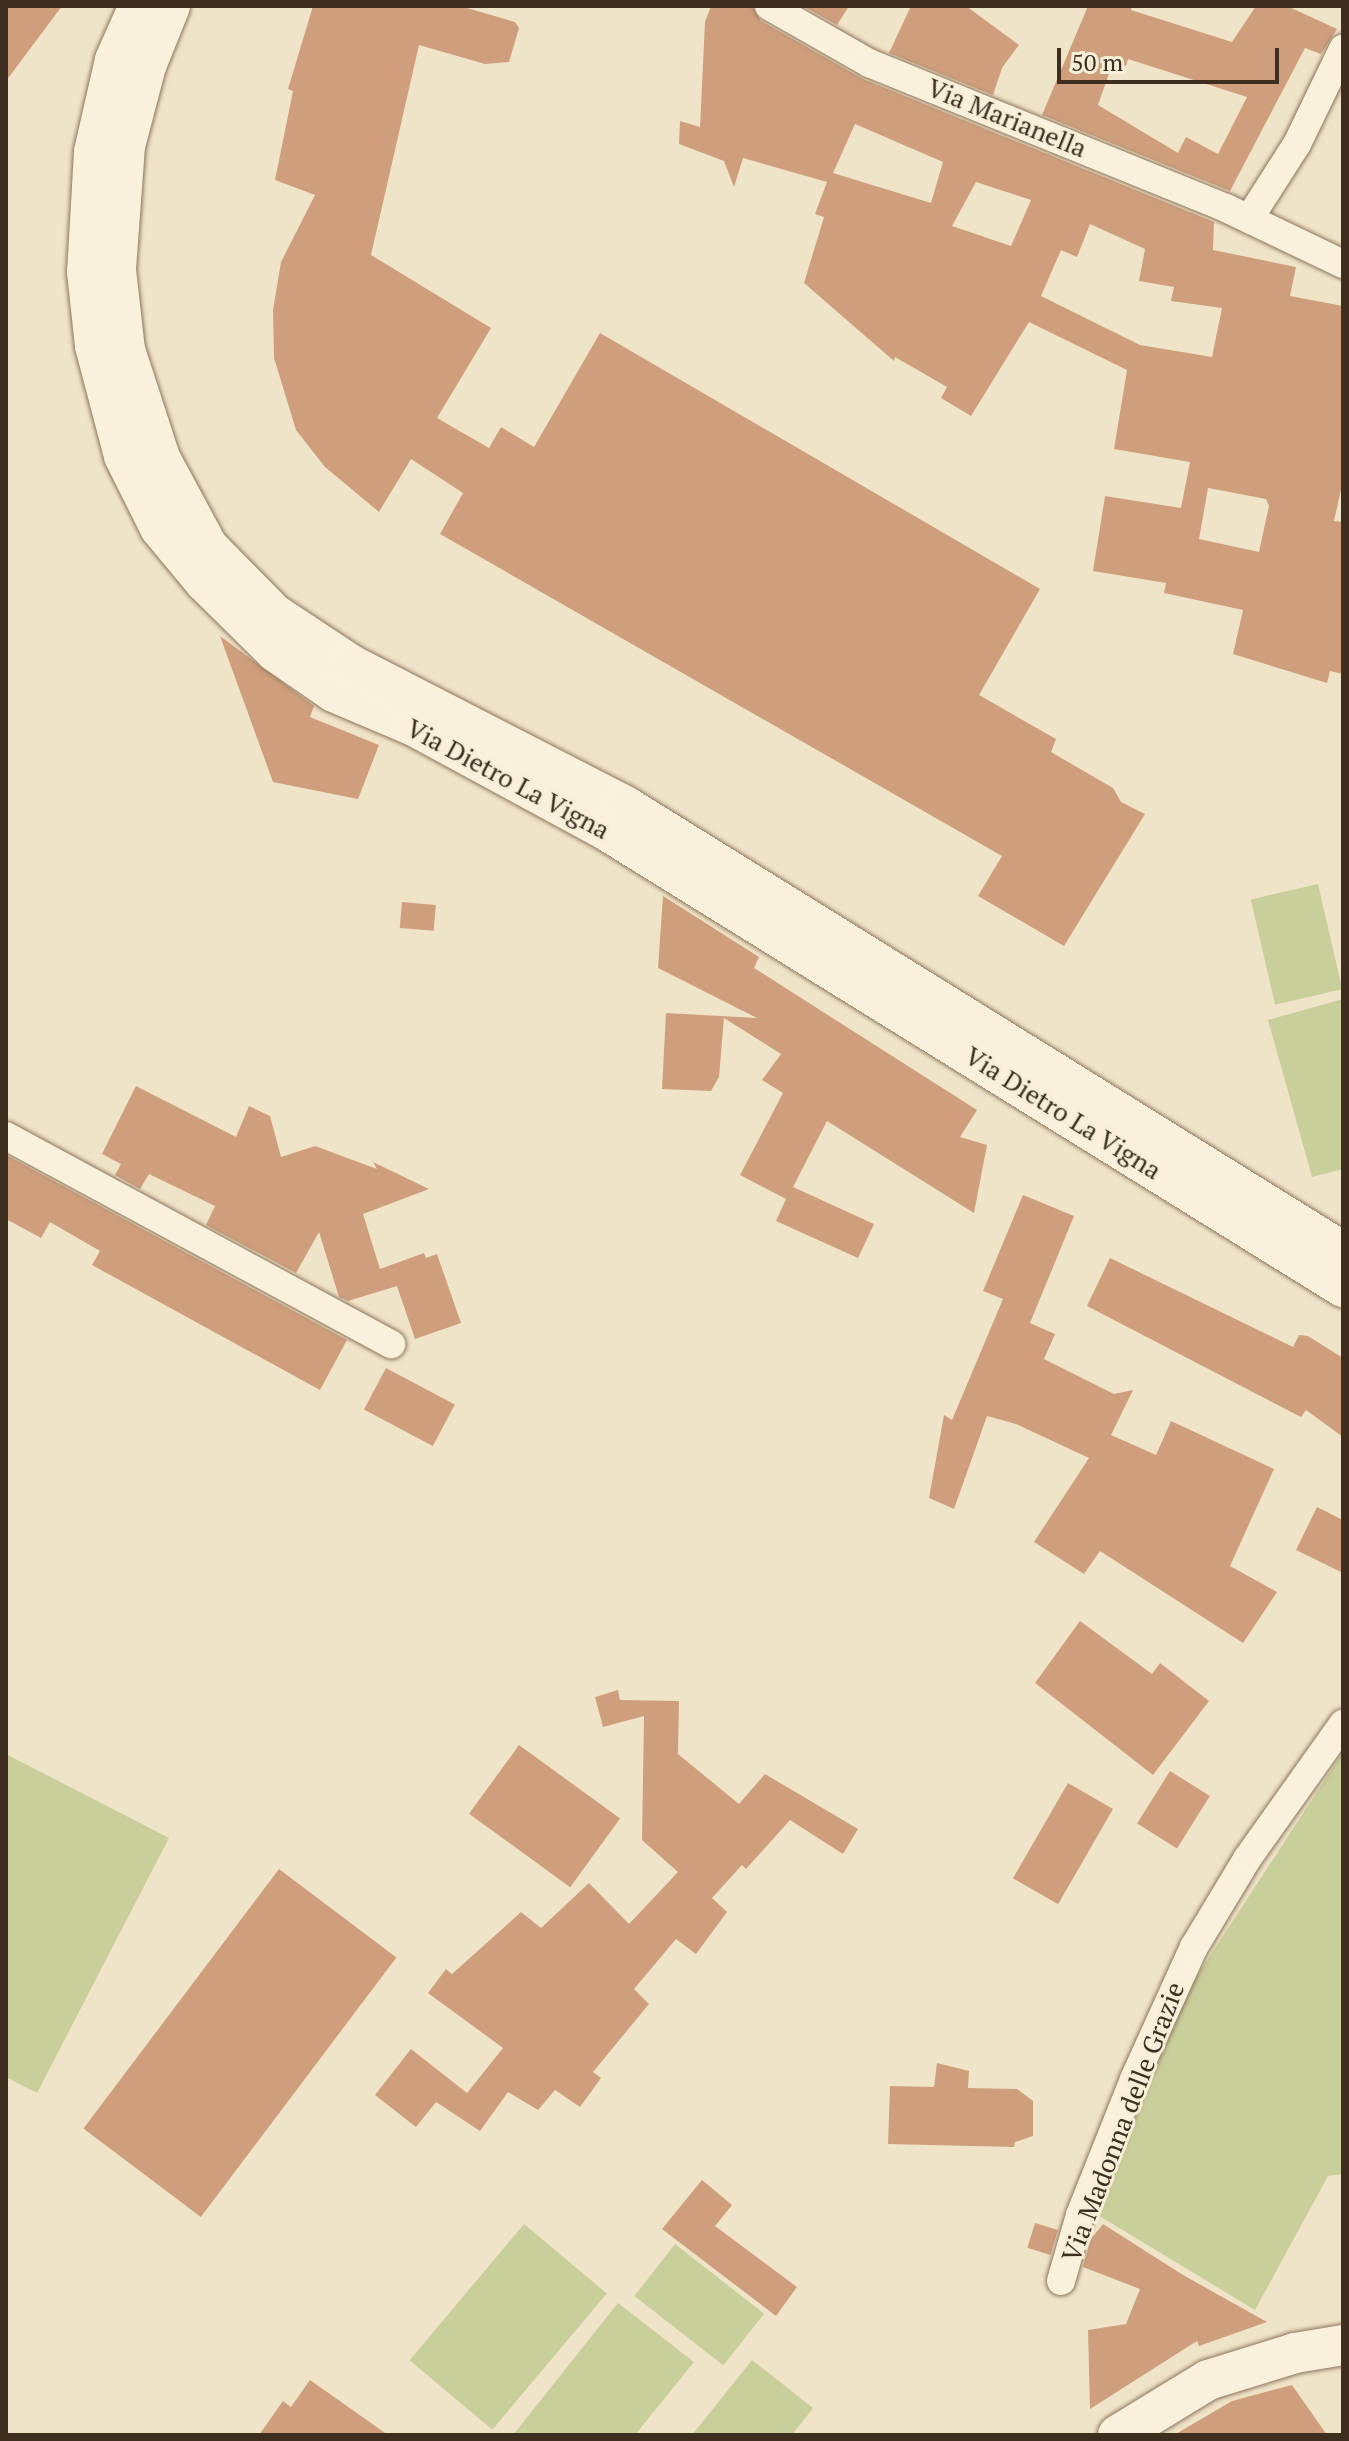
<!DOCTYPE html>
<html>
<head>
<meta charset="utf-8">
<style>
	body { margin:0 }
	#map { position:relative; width:1349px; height:2441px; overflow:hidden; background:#f0e4c8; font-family:"PT Serif",serif }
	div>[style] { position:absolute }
	.green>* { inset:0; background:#c9cf9b; transform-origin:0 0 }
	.building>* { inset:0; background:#cf9f7d; transform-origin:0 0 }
	.roads { filter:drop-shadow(0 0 2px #8d765c) drop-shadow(0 0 2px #8d765c) }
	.street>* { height:28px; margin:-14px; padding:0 14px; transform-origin:14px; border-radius:14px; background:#faf1dc }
	.secondary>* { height:40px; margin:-20px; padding:0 20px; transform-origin:20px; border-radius:20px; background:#faf1dc }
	span { translate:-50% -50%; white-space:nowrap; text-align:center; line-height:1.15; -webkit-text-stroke:6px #f7eed8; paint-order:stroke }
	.street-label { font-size:26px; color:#3d2e20 }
	.frame { position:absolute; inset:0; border:8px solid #3d2e20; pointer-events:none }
	.scale { position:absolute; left:1057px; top:48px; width:222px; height:36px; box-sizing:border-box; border:4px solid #3d2e20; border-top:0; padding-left:10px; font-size:24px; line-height:28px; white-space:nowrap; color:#3d2e20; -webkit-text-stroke:6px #f7eed8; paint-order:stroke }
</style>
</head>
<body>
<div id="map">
	<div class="green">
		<i style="left:1318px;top:884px;width:108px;height:69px;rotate:77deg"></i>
		<i style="clip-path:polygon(1343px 999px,1343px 1169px,1312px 1177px,1268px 1020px)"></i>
		<i style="clip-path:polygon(1343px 1752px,1343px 2174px,1328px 2176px,1255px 2310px,1096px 2214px,1191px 1985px)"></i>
		<i style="clip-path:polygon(6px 1754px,169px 1838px,37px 2093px,6px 2077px)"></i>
		<i style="left:524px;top:2224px;width:108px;height:178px;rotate:40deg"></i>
		<i style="left:675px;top:2244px;width:113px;height:66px;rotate:38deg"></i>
		<i style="clip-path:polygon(618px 2303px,694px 2362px,635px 2435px,513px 2435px)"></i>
		<i style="clip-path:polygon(752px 2360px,813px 2408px,792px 2435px,692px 2435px)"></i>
	</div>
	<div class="building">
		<i style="clip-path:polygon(6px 6px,62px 6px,6px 81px)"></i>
		<i style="clip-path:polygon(313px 6px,460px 6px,515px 22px,519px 28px,509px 62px,485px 64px,419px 45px,371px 255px,491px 328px,437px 418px,489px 448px,501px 427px,534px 447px,600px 333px,1040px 589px,979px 695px,1056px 739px,1051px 752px,1113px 788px,1121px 802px,1145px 814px,1064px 946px,978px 896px,1002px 856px,440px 534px,463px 493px,411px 459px,379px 512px,325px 467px,296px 430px,274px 358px,273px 310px,281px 262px,315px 195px,275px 180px,293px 91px,288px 89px)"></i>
		<i style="clip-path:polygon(evenodd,711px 6px,752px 6px,761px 21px,863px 79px,1214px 222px,1213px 250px,1296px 267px,1290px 296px,1343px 306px,1343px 481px,1334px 521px,1343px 522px,1343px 674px,1330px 671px,1327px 683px,1233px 654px,1243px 610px,1164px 593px,1166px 583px,1093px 571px,1105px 496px,1181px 508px,1190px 462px,1114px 449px,1127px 370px,1029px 322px,971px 416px,941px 398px,947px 387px,895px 357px,894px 361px,804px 283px,824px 217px,815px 214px,827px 182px,743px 158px,734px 187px,724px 161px,679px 144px,680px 121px,700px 127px,705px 22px,711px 6px,855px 124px,943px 162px,931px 203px,833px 173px,855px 124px,711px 6px,976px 182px,1031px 200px,1011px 246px,952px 226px,976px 182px,711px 6px,1090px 224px,1145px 249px,1139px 281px,1174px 287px,1171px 301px,1222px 308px,1212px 357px,1140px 345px,1041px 296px,1061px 250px,1077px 257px,1090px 224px,711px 6px,1208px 488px,1266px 499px,1269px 506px,1259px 552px,1199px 539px,1208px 488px)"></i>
		<i style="clip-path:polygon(803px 6px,849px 6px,837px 25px)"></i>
		<i style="clip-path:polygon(911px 6px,966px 6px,1019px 45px,1002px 68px,993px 95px,889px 53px)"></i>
		<i style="clip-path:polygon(evenodd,1088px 6px,1132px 6px,1131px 10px,1232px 42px,1256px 6px,1287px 6px,1337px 29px,1321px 54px,1305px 48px,1230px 191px,1042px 115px,1088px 6px,1128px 59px,1247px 97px,1218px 154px,1186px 137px,1178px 153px,1098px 105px,1113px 62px,1126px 66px,1128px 59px)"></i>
		<i style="clip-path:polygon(220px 636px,314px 706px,310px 717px,379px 745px,358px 799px,273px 782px)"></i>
		<i style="clip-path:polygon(663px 896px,759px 957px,754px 968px,977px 1110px,960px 1137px,987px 1145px,974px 1213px,827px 1121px,793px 1187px,874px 1224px,858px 1258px,776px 1221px,786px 1199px,740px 1175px,783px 1093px,762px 1080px,781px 1054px,724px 1018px,719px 1077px,711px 1091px,662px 1089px,666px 1013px,757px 1018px,658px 968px)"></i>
		<i style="left:402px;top:902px;width:34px;height:26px;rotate:5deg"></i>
		<i style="clip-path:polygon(136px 1086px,236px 1137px,249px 1106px,270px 1116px,281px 1157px,315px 1146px,377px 1169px,373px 1162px,429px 1189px,363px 1214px,380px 1269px,424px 1253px,426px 1258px,437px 1254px,461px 1323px,415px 1339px,397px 1286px,348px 1301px,339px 1297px,319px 1232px,296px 1273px,206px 1225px,215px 1206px,149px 1174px,140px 1189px,115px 1175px,121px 1164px,102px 1154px)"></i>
		<i style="clip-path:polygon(6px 1155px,347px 1340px,320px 1390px,92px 1265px,100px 1251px,50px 1222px,41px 1238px,6px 1219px)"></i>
		<i style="clip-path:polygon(1023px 1195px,1074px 1216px,1030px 1323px,1055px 1334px,1044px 1359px,1114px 1394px,1133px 1390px,1111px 1435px,1156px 1455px,1171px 1421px,1274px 1469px,1230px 1566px,1277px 1592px,1243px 1643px,1100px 1551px,1084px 1574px,1034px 1542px,1089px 1458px,1016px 1424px,987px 1416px,954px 1509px,929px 1498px,944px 1415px,952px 1420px,1003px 1299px,983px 1291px)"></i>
		<i style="clip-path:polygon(1110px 1258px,1293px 1347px,1299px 1335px,1308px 1336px,1343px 1358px,1343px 1437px,1306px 1410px,1301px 1417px,1087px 1306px)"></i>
		<i style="left:386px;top:1368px;width:78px;height:47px;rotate:28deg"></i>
		<i style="clip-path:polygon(1317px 1507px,1343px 1520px,1343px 1573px,1296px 1550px)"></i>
		<i style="clip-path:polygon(1080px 1621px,1152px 1674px,1160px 1663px,1209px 1701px,1153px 1775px,1035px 1683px)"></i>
		<i style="clip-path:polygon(618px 1690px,620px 1700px,679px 1701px,678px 1754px,739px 1804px,765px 1774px,858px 1829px,843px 1854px,790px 1820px,746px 1869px,742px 1865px,712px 1898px,727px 1912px,696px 1954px,676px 1939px,634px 1989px,649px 2004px,593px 2072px,601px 2078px,580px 2107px,555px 2090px,538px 2110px,508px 2092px,480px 2131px,436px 2102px,416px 2127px,375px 2095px,411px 2049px,467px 2093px,503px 2048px,428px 1993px,446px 1969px,452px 1974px,521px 1912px,541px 1928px,589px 1883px,629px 1924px,678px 1872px,642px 1840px,644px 1716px,603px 1727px,595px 1697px)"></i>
		<i style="left:519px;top:1745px;width:125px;height:85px;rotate:36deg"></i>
		<i style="left:1170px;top:1771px;width:47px;height:62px;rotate:32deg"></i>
		<i style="left:1068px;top:1783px;width:52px;height:110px;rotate:30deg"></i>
		<i style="left:279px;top:1869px;width:147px;height:325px;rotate:37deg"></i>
		<i style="clip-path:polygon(937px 2063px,969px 2071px,968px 2088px,1017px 2089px,1033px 2101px,1033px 2136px,1015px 2142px,1014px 2147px,888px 2144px,890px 2086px,934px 2087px)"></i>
		<i style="clip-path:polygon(702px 2180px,732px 2205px,715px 2226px,797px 2287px,776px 2316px,662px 2229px)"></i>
		<i style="left:1035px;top:2223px;width:24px;height:26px;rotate:17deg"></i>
		<i style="clip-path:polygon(1103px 2224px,1183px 2275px,1267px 2322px,1199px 2346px,1197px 2341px,1090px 2409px,1088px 2330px,1126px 2324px,1140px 2289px,1083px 2267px,1091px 2239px)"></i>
		<i style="clip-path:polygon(310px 2380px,388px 2435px,259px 2435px,283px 2401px,291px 2407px)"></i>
		<i style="clip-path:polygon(1292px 2385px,1327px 2435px,1174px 2435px,1232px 2401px)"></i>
	</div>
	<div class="roads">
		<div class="street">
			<i style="left:769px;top:6px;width:115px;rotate:29.7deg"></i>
			<i style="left:869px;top:63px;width:385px;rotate:22.1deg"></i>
			<i style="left:1226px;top:208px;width:130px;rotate:25.6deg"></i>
			<i style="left:1249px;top:219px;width:89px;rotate:-57.4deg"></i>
			<i style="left:1297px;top:144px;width:106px;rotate:-64.2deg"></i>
			<i style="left:6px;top:1136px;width:438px;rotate:28.4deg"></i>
			<i style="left:1061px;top:2281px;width:69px;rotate:-73.9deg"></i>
			<i style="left:1080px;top:2215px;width:146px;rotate:-68.3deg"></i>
			<i style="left:1134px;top:2079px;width:145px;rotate:-65.6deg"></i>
			<i style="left:1194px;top:1947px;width:103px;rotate:-58.9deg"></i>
			<i style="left:1247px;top:1859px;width:166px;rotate:-54.6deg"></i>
		</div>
		<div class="secondary">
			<i style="left:139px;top:6px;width:59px;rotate:114deg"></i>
			<i style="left:115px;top:60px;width:94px;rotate:102.9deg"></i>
			<i style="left:94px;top:152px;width:120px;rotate:93.3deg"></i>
			<i style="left:87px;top:272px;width:74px;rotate:83.8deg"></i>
			<i style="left:95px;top:346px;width:114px;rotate:75.2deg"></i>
			<i style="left:124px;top:456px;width:80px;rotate:63.4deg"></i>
			<i style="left:160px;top:528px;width:69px;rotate:50.3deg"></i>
			<i style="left:204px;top:581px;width:101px;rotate:44.6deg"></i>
			<i style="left:276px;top:652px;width:70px;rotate:34.6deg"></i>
			<i style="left:334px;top:692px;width:87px;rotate:23deg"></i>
			<i style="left:414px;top:726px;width:222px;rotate:28.5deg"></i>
			<i style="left:609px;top:832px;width:864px;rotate:31.79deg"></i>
			<i style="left:170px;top:6px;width:65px;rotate:111.8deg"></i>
			<i style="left:146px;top:66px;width:83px;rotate:104.7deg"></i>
			<i style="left:125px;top:146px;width:124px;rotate:94.2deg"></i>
			<i style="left:116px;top:270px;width:81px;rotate:83.6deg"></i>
			<i style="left:125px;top:350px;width:114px;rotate:72deg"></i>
			<i style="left:160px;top:458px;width:101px;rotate:61.7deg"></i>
			<i style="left:208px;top:547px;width:94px;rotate:45.4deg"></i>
			<i style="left:274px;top:614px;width:92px;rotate:33.5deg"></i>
			<i style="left:351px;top:665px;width:308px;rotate:27.2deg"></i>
			<i style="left:625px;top:806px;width:845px;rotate:31.85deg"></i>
			<i style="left:1118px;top:2435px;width:105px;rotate:-31.4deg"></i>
			<i style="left:1208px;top:2380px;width:91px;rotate:-17.2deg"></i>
			<i style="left:1295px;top:2353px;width:49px;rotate:-9.5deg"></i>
		</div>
	</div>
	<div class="street-label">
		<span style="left:1007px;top:118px;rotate:22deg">Via Marianella</span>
		<span style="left:508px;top:779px;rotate:28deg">Via Dietro La Vigna</span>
		<span style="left:1063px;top:1113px;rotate:32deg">Via Dietro La Vigna</span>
		<span style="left:1123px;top:2122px;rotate:-69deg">Via Madonna delle Grazie</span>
	</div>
	<div class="frame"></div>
	<div class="scale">50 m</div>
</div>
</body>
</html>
